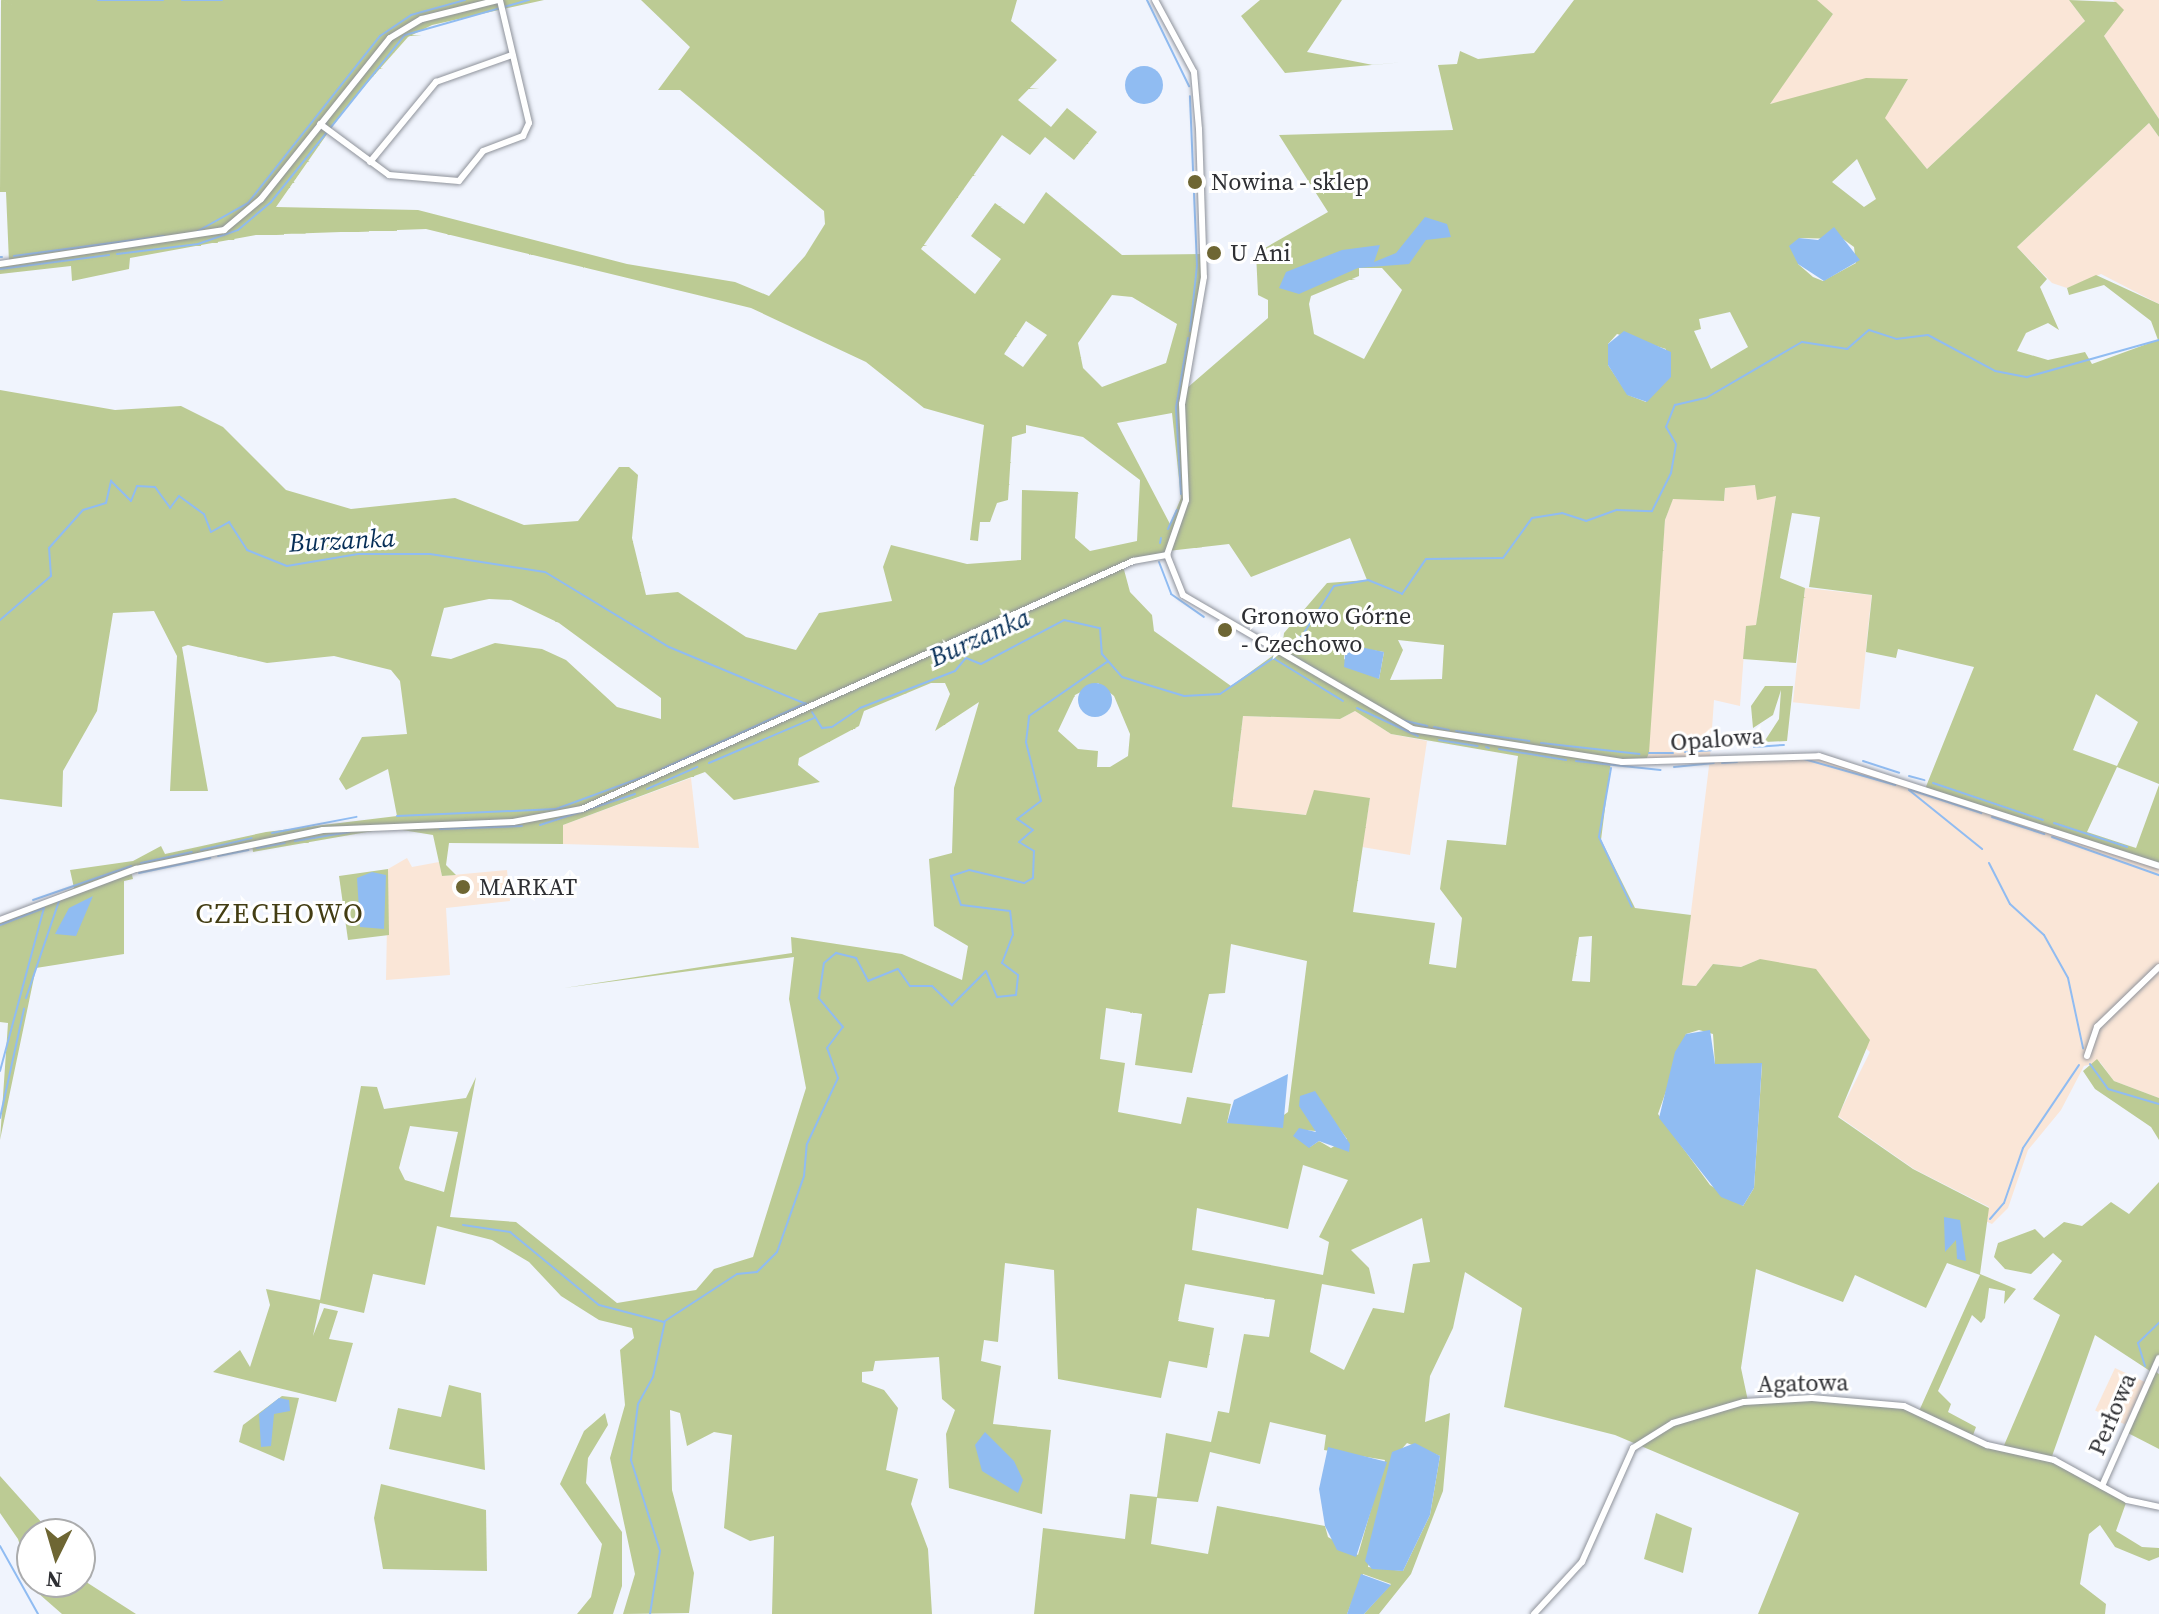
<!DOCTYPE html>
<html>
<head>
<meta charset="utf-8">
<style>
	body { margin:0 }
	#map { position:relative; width:2159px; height:1614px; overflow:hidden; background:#f0f4fd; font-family:"Source Serif 4",serif }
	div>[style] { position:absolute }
	.industrial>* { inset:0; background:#fae6d7; transform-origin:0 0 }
	.green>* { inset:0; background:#bccb94 }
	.water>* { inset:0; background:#90bcf2 }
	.round { border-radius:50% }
	.stream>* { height:2px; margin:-1px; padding:0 1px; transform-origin:1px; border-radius:1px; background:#90bcf2 }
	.roads { filter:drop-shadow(0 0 2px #8f939b) drop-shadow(0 0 2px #8f939b) }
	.minor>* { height:6px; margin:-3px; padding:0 3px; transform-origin:3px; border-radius:3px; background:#fff }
	.dots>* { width:22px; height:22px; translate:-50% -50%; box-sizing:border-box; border:4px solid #fff; border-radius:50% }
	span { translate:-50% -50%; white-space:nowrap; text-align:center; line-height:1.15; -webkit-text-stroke:6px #fff; paint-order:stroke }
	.poi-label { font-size:24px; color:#2e2f33 }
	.left { translate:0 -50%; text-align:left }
	.street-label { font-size:24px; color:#2e2f33 }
	.water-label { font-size:26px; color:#062e57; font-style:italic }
	.quarter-label { font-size:28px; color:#433d13; letter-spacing:2px }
	.north { position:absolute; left:16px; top:1518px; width:80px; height:80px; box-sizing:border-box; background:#fff; border:2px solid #abacad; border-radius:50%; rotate:185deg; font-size:22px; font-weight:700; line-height:32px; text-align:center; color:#2e2f33 }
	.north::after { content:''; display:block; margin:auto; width:28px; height:36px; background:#6e6633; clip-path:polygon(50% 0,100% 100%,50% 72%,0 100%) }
</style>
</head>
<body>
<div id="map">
	<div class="industrial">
		<i style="clip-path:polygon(1814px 0,2069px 0,2085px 21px,1927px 169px,1884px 118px,1907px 81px,1769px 104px,1833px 14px)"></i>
		<i style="clip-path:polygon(2113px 0,2159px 0,2159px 119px,2104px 36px,2123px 10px)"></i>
		<i style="clip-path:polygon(2149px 123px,2159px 137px,2159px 304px,2101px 274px,2067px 288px,2052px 283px,2017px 247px)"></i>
		<i style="clip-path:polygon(1756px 485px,1776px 496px,1756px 626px,1746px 626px,1740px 706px,1714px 700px,1710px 757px,1819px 756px,2159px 866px,2159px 1098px,2114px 1081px,2100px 1062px,2084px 1066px,2061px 1110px,2028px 1150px,2008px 1208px,1992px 1224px,1985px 1221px,1989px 1207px,1914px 1169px,1838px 1116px,1870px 1052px,1760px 959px,1741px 967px,1713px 964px,1696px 986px,1682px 985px,1710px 758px,1645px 762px,1665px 520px,1673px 498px,1724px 501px,1725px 488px)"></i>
		<i style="left:1805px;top:588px;width:67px;height:115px;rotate:6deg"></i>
		<i style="clip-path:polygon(1355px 711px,1391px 734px,1427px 741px,1410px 855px,1362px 847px,1370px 799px,1313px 795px,1307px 815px,1232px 807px,1243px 716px,1340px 719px)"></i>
		<i style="clip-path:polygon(691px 778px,699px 848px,563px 844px,563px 825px)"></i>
		<i style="clip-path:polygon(407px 858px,412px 867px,439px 862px,442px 876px,507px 870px,510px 901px,446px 908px,450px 975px,386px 980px,388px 869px)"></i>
		<i style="left:2115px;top:1368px;width:33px;height:47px;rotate:25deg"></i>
	</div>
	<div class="green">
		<i style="clip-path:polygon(evenodd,1px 0,544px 0,432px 25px,408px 37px,346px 107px,276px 207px,418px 210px,627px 264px,735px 282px,769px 296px,805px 256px,825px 224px,824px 211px,680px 90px,658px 90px,690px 47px,641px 0,1017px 0,1011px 21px,1057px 60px,1018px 100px,1051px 127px,1067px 108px,1097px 132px,1074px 160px,1045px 137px,1030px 155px,1002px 135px,921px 249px,975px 294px,1001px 259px,971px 236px,995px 203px,1024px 224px,1046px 192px,1122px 255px,1204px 254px,1187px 388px,1268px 318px,1268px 300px,1258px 295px,1256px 253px,1328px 212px,1279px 135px,1453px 130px,1438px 65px,1457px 64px,1460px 51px,1478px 59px,1534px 53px,1574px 0,1817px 0,1833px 14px,1770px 104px,1866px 78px,1908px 79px,1885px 118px,1927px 169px,2085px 21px,2069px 0,2116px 2px,2124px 10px,2104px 36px,2159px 119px,2159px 137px,2149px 123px,2017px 247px,2047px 279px,2040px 287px,2059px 330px,2048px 323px,2026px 333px,2017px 351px,2048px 360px,2085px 352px,2092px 364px,2158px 340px,2151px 321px,2104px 285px,2069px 295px,2067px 288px,2096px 275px,2159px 304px,2159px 784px,2117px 767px,2087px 832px,2136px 848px,2159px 785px,2159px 866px,1925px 789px,1974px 667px,1898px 649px,1896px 658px,1866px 652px,1872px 595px,1809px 587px,1820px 517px,1792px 513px,1780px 578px,1805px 588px,1796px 663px,1743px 659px,1746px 626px,1756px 625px,1776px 496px,1757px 500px,1755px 485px,1725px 488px,1724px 501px,1673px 499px,1665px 520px,1649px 753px,1645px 762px,1611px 761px,1601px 840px,1635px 908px,1691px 915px,1682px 985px,1696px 986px,1713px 964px,1741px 967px,1760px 959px,1816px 969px,1870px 1040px,1838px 1117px,1913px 1169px,1989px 1208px,1980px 1274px,2016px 1289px,2004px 1304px,2005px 1291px,1989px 1288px,1985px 1318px,1981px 1323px,1972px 1315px,1938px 1391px,1951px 1404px,1948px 1412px,1976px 1427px,1972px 1438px,2002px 1450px,2060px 1315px,2033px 1299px,2062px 1261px,2053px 1253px,2031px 1274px,2005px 1269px,1994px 1257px,1998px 1243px,2035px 1229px,2044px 1238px,2064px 1222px,2082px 1226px,2111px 1202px,2129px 1214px,2159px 1182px,2159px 1358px,2152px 1369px,2159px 1374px,2159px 1449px,2124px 1431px,2150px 1371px,2095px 1335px,2051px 1459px,2127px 1500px,2116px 1531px,2142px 1547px,2159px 1548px,2159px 1557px,2149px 1561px,2115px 1547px,2100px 1525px,2089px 1534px,2080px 1584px,2106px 1604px,2105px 1614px,1758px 1614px,1799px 1513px,1615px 1435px,1504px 1407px,1522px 1308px,1465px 1272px,1453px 1328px,1430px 1376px,1425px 1422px,1450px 1413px,1443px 1491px,1411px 1574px,1379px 1614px,1364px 1614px,1391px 1584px,1363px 1574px,1347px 1614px,1034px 1614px,1043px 1528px,1125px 1539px,1130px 1494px,1157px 1497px,1166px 1433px,1211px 1442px,1218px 1411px,1229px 1413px,1244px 1334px,1269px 1337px,1275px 1300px,1185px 1284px,1178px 1321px,1214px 1328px,1207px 1368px,1169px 1361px,1161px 1398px,1058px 1379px,1054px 1270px,1005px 1263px,998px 1342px,984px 1340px,981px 1361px,1001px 1366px,993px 1424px,1051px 1430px,1042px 1514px,949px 1488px,946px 1434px,955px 1410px,942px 1399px,939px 1357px,875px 1361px,873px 1371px,862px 1372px,862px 1382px,884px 1390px,898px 1408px,886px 1470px,918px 1479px,911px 1504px,928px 1549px,932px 1614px,772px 1614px,774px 1536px,750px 1541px,724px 1528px,732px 1435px,714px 1432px,687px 1446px,680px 1413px,670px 1410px,672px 1490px,694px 1573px,689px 1613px,623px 1614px,635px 1574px,610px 1458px,625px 1405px,620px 1350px,634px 1338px,632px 1328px,599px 1320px,561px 1296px,529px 1262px,492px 1240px,437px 1226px,425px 1285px,373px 1274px,364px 1313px,320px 1303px,313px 1336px,324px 1308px,338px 1311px,329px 1339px,353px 1343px,336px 1402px,213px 1372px,240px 1350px,250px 1367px,270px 1305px,266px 1289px,320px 1300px,361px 1086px,377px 1087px,384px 1109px,466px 1098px,476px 1077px,450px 1217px,516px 1222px,617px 1303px,696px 1290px,714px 1269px,753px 1257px,806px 1088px,789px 999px,794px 957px,564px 988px,792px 953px,791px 937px,902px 954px,962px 980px,968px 946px,934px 926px,929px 859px,952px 853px,954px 788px,979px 702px,935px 731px,950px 694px,945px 683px,931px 683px,864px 711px,859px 726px,799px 758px,798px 765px,820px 782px,734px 800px,705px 772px,563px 825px,563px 844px,449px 843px,446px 865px,456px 875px,442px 876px,433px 835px,390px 828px,253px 852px,252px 844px,131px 871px,133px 879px,124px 881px,124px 954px,36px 968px,0 1140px,8px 1023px,0 1022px,0 920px,74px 888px,70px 870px,133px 861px,161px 846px,165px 854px,266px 832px,397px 816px,388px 769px,346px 790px,339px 779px,362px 737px,407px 734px,400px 681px,391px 670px,334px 656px,267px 663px,188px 645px,182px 647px,208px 791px,170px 791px,177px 656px,154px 611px,113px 613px,97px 711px,63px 771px,62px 807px,0 799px,0 390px,115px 410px,181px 406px,223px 427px,286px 490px,351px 509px,455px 498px,524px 525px,578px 521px,619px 467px,629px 467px,638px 475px,632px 538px,646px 595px,678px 592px,746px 637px,796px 650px,819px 613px,892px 601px,883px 567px,891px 545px,967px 564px,1021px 560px,1022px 490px,1078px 492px,1075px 538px,1090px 551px,1137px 541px,1140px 480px,1083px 437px,1026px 425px,1026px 433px,1012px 437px,1008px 500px,997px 503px,990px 522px,980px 522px,978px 541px,970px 540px,984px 425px,924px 408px,866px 362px,751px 308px,426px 229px,256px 235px,130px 258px,129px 269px,72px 281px,71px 266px,0 274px,0 264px,9px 262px,6px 192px,0 192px,1px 0,1857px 159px,1876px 199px,1864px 207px,1832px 182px,1857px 159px,1px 0,1799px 238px,1843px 239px,1854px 247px,1856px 263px,1823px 281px,1813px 277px,1798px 264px,1799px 238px,1px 0,1359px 268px,1382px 268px,1402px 290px,1364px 359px,1314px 334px,1309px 304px,1311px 296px,1359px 276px,1359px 268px,1px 0,1112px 295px,1132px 297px,1177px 324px,1166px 363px,1102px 387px,1083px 368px,1078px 343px,1112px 295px,1px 0,1730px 312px,1748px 347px,1711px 369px,1694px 331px,1701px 329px,1699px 319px,1730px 312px,1px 0,1026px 321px,1047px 335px,1023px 367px,1004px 354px,1026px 321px,1px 0,1617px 334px,1666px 349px,1646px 402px,1628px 395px,1608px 365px,1608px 344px,1617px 334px,1px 0,1172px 413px,1181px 498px,1170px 524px,1117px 423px,1172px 413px,1px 0,1350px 538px,1367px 580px,1327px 583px,1284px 633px,1282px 649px,1231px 686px,1154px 631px,1152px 615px,1130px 592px,1123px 566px,1168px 551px,1229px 544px,1251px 577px,1350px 538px,1px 0,489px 599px,511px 600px,559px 623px,661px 698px,661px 719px,617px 707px,566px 660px,542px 649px,495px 643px,451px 659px,431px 656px,444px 608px,489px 599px,1px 0,1398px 640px,1444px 645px,1442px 679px,1390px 680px,1403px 650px,1398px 640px,1px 0,1345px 646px,1384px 652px,1379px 679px,1344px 659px,1345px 646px,1px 0,1098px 683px,1114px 696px,1130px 734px,1128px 756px,1110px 767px,1097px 767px,1098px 751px,1078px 749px,1058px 731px,1075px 695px,1098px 683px,1px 0,2096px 694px,2138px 722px,2117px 766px,2073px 750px,2096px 694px,1px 0,1355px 711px,1391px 734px,1518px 756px,1506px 845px,1447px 840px,1440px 889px,1462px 918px,1456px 968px,1429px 964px,1435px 923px,1353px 912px,1370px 798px,1314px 790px,1306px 815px,1232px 807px,1243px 716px,1340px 719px,1355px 711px,1px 0,1592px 936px,1590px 982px,1572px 981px,1579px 937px,1592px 936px,1px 0,1231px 944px,1307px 961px,1288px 1112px,1273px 1123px,1227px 1123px,1231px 1104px,1187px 1097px,1181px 1124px,1118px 1112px,1125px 1063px,1100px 1059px,1106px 1008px,1142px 1014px,1135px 1065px,1192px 1073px,1209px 994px,1225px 993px,1231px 944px,1px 0,1699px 1030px,1713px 1034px,1715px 1064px,1762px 1064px,1754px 1188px,1743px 1206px,1710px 1185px,1658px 1114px,1686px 1034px,1699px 1030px,1px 0,1305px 1112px,1332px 1119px,1347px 1139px,1331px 1148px,1319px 1141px,1310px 1147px,1304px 1130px,1316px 1131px,1305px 1112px,1px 0,410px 1126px,458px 1132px,444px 1192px,405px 1180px,399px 1168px,410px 1126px,1px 0,1303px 1165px,1348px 1180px,1319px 1237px,1329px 1242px,1323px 1275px,1192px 1250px,1197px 1208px,1288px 1229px,1303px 1165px,1px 0,1422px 1218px,1430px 1262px,1413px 1264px,1404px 1313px,1373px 1308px,1344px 1370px,1310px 1352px,1322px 1284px,1375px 1294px,1369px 1268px,1351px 1250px,1422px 1218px,1px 0,1947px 1263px,1980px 1275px,1919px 1411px,1812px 1398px,1748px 1401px,1741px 1368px,1756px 1269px,1843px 1302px,1855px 1275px,1926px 1308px,1947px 1263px,1px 0,1270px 1422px,1326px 1435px,1324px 1450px,1385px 1460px,1358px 1555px,1328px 1537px,1325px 1526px,1217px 1506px,1208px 1554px,1151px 1544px,1157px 1498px,1198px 1502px,1210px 1452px,1260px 1464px,1270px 1422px,1px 0,1407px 1443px,1440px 1456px,1430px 1515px,1403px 1571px,1368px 1567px,1393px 1459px,1407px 1443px)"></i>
		<i style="clip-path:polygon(1260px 0,1342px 0,1307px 52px,1373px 65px,1404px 62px,1285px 73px,1241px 16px)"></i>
		<i style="clip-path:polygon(1765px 686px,1793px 686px,1787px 741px,1764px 742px,1779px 719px,1781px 690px,1773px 715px,1753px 728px,1751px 706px)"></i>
		<i style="clip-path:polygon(388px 869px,389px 935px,348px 940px,339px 876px)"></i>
		<i style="clip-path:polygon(2097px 1059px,2114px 1081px,2159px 1098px,2159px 1140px,2151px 1127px,2095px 1089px,2083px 1071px)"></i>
		<i style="clip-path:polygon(449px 1385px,481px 1393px,485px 1470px,389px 1449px,398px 1408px,441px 1417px)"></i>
		<i style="clip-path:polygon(282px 1396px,299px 1398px,284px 1461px,239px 1442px,243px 1425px)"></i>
		<i style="clip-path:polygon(605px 1413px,608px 1425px,588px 1458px,586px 1483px,622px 1532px,622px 1586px,613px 1614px,577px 1614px,591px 1597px,602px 1544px,560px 1484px,584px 1431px)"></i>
		<i style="clip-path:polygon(0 1476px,52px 1534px,32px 1534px,32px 1582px,80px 1578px,136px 1614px,62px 1614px,38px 1593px,32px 1584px,18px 1539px,0 1513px)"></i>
		<i style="clip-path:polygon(381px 1484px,486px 1510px,487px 1571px,383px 1569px,374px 1518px)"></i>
		<i style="clip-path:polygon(1656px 1513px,1692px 1528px,1683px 1573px,1644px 1559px)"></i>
	</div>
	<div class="water">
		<i class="round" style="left:1125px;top:66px;width:38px;height:38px"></i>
		<i style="clip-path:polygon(1425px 217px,1447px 224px,1451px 237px,1426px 240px,1409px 264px,1358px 268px,1299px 294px,1279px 288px,1286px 272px,1342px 250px,1380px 245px,1374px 262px,1396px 253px)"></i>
		<i style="clip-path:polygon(1834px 227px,1860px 260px,1824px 281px,1798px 264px,1789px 246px,1799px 238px,1818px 240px)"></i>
		<i style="clip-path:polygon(1624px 331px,1671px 352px,1671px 377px,1647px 402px,1627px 395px,1608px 365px,1608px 344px)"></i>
		<i style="clip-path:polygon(1346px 644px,1384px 652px,1379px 679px,1344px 667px)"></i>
		<i class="round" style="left:1078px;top:683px;width:34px;height:34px"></i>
		<i style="clip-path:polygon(372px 872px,386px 875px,384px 929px,360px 927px,357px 878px)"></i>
		<i style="clip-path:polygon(93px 896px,76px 936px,55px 934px,69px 908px)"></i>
		<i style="clip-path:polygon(1710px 1030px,1715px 1064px,1762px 1063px,1754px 1188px,1743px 1206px,1721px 1197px,1659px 1118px,1675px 1052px,1686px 1034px)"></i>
		<i style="clip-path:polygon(1288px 1074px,1283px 1128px,1227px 1123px,1234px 1100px)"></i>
		<i style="clip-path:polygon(1315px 1091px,1350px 1144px,1349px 1152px,1319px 1141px,1309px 1148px,1293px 1136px,1299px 1128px,1316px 1132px,1299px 1106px,1300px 1096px)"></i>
		<i style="clip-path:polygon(1944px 1217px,1960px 1220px,1966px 1261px,1957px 1259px,1956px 1240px,1945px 1252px)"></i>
		<i style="clip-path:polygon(279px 1398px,289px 1400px,290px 1411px,274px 1414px,271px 1446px,261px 1447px,259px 1414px)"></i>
		<i style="clip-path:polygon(985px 1432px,1014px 1461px,1023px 1480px,1018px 1493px,982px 1471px,975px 1445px)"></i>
		<i style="clip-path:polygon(1415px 1443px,1440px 1456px,1430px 1515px,1403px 1571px,1372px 1569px,1365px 1561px,1392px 1452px)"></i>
		<i style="clip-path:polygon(1328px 1447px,1387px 1462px,1356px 1557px,1337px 1550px,1325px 1526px,1319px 1489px)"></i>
		<i style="clip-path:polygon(1361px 1574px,1391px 1585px,1364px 1614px,1347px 1614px)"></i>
	</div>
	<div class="stream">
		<i style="left:98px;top:0;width:65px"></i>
		<i style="left:182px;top:0;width:40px"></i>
		<i style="left:1147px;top:0;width:96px;rotate:64deg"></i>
		<i style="left:198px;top:231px;width:57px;rotate:-29.2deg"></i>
		<i style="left:248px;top:203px;width:213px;rotate:-51.7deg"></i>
		<i style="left:380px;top:36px;width:37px;rotate:-34deg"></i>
		<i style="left:411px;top:15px;width:56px;rotate:-15.5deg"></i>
		<i style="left:117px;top:254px;width:82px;rotate:-7deg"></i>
		<i style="left:198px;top:244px;width:42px;rotate:-19.3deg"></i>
		<i style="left:238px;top:230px;width:43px;rotate:-40.3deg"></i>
		<i style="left:271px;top:202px;width:214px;rotate:-51.3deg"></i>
		<i style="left:405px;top:35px;width:129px;rotate:-15.8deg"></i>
		<i style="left:14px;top:256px;width:151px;rotate:-7.6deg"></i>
		<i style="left:0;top:257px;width:2px"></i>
		<i style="left:0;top:269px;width:110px;rotate:-7.3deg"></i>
		<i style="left:1190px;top:331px;width:66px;rotate:-83.9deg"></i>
		<i style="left:1197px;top:265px;width:169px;rotate:-92.4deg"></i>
		<i style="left:1181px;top:494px;width:86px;rotate:-93.3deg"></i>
		<i style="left:1176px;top:408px;width:71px;rotate:-80.3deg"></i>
		<i style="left:1168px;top:529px;width:21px;rotate:-65deg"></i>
		<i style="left:1160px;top:543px;width:5px;rotate:-79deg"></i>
		<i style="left:1159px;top:562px;width:34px;rotate:69deg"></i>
		<i style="left:1171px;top:594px;width:40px;rotate:34.9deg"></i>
		<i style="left:0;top:620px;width:67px;rotate:-40.8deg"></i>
		<i style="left:51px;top:576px;width:28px;rotate:-94deg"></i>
		<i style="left:49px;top:548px;width:51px;rotate:-48.2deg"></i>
		<i style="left:83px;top:510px;width:24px;rotate:-17deg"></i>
		<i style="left:106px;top:503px;width:23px;rotate:-77deg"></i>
		<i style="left:111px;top:481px;width:28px;rotate:45deg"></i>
		<i style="left:131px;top:501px;width:16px;rotate:-68deg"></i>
		<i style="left:137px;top:486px;width:18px;rotate:3deg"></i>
		<i style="left:155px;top:487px;width:26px;rotate:54deg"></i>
		<i style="left:170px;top:508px;width:15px;rotate:-53deg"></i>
		<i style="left:179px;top:496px;width:31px;rotate:36deg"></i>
		<i style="left:204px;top:514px;width:19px;rotate:69deg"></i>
		<i style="left:211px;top:532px;width:21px;rotate:-29deg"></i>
		<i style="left:229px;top:522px;width:33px;rotate:57deg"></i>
		<i style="left:247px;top:550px;width:43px;rotate:21.8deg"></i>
		<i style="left:287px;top:566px;width:72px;rotate:-9.6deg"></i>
		<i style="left:358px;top:554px;width:72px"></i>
		<i style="left:430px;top:554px;width:116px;rotate:8.9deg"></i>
		<i style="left:545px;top:572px;width:145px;rotate:31.2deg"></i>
		<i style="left:669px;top:647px;width:151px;rotate:22.6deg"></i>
		<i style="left:1281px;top:650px;width:25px;rotate:-34deg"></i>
		<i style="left:1302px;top:636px;width:59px;rotate:-57.4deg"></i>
		<i style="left:1334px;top:586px;width:35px;rotate:-10deg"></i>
		<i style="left:1368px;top:580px;width:37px;rotate:22deg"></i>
		<i style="left:1402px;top:594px;width:42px;rotate:-55.6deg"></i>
		<i style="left:1426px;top:559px;width:77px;rotate:-0.7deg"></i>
		<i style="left:1503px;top:558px;width:49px;rotate:-54.1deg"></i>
		<i style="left:1532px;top:518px;width:30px;rotate:-9deg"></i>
		<i style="left:1562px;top:513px;width:25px;rotate:18deg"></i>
		<i style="left:1586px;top:521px;width:33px;rotate:-20deg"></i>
		<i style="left:1617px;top:510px;width:35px;rotate:2deg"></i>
		<i style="left:1652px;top:511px;width:42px;rotate:-63.4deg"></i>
		<i style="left:1671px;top:473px;width:29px;rotate:-80deg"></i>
		<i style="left:1676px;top:444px;width:20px;rotate:-120deg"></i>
		<i style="left:1666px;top:427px;width:24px;rotate:-68deg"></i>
		<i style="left:1675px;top:405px;width:32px;rotate:-13deg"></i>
		<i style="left:1706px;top:398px;width:111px;rotate:-30.3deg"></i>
		<i style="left:1802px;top:342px;width:46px;rotate:8.8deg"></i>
		<i style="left:1847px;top:349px;width:29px;rotate:-41deg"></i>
		<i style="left:1869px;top:330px;width:28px;rotate:18deg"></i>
		<i style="left:1896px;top:339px;width:32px;rotate:-7deg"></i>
		<i style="left:1928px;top:335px;width:76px;rotate:28.2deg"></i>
		<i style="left:1995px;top:371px;width:33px;rotate:11deg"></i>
		<i style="left:2027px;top:377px;width:137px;rotate:-15.7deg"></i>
		<i style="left:1292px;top:656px;width:32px;rotate:30deg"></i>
		<i style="left:1273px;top:658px;width:82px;rotate:31.6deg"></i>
		<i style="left:1357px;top:708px;width:67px;rotate:24.7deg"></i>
		<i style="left:812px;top:712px;width:19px;rotate:58deg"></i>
		<i style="left:822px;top:728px;width:10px;rotate:-6deg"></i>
		<i style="left:832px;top:727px;width:34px;rotate:-34deg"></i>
		<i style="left:860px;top:708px;width:102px;rotate:-21.3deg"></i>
		<i style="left:955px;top:671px;width:17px;rotate:-50deg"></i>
		<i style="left:966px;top:658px;width:16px;rotate:22deg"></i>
		<i style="left:981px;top:664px;width:94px;rotate:-27.9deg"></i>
		<i style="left:1064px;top:620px;width:37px;rotate:13deg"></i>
		<i style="left:1100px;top:628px;width:26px;rotate:86deg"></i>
		<i style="left:1102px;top:654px;width:30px;rotate:49deg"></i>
		<i style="left:1122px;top:677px;width:65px;rotate:17deg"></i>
		<i style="left:1184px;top:696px;width:36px;rotate:-3deg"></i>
		<i style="left:1220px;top:694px;width:66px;rotate:-33.9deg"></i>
		<i style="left:1401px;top:720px;width:27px;rotate:13deg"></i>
		<i style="left:1434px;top:727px;width:15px;rotate:11deg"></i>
		<i style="left:1456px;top:731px;width:74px;rotate:7.8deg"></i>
		<i style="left:1439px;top:740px;width:39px;rotate:9deg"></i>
		<i style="left:1541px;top:743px;width:99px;rotate:6.4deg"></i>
		<i style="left:1486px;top:747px;width:3px;rotate:18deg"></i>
		<i style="left:1754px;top:747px;width:30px;rotate:-4deg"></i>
		<i style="left:1499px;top:749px;width:68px;rotate:9.3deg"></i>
		<i style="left:1685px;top:752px;width:26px;rotate:-4deg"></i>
		<i style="left:1649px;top:753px;width:24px"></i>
		<i style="left:1804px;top:759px;width:95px;rotate:15.9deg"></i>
		<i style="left:1576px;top:761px;width:85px;rotate:6deg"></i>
		<i style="left:1863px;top:761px;width:38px;rotate:18deg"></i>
		<i style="left:709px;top:763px;width:114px;rotate:-23.2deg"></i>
		<i style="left:1722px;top:763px;width:15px;rotate:-4deg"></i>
		<i style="left:1674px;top:767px;width:40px;rotate:-5.7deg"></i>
		<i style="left:1611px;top:768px;width:70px;rotate:99.9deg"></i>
		<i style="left:1599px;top:837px;width:77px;rotate:64.8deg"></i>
		<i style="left:662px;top:769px;width:158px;rotate:-24.6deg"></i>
		<i style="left:1909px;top:776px;width:16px;rotate:15deg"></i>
		<i style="left:1933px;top:783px;width:116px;rotate:18.6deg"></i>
		<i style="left:647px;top:789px;width:55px;rotate:-23.7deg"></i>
		<i style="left:1909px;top:790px;width:94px;rotate:38.9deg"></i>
		<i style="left:1911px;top:790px;width:74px;rotate:18.2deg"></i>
		<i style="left:397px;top:816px;width:159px;rotate:-2.5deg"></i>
		<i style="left:556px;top:809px;width:104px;rotate:-20.2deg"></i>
		<i style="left:1992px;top:817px;width:55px;rotate:18.1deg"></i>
		<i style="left:2054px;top:823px;width:77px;rotate:18.2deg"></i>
		<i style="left:540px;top:825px;width:100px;rotate:-18.1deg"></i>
		<i style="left:440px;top:829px;width:82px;rotate:-2.1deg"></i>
		<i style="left:272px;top:833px;width:86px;rotate:-10.8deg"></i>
		<i style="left:2052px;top:837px;width:114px;rotate:19.6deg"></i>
		<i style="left:295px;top:841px;width:55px;rotate:-9.5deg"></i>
		<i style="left:257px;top:848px;width:28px;rotate:-10deg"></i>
		<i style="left:201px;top:850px;width:52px;rotate:-13.2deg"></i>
		<i style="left:218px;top:856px;width:31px;rotate:-11deg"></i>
		<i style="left:141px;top:863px;width:52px;rotate:-12.2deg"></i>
		<i style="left:1989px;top:863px;width:46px;rotate:62.9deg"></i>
		<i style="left:2010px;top:904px;width:46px;rotate:42.4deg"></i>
		<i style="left:2044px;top:935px;width:49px;rotate:60.8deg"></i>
		<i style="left:2068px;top:978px;width:72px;rotate:77.9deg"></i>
		<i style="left:139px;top:873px;width:73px;rotate:-11.9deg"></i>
		<i style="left:33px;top:900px;width:104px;rotate:-19.1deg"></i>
		<i style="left:0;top:925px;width:47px;rotate:-21.1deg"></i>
		<i style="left:26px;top:998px;width:102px;rotate:-71.2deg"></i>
		<i style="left:2090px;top:1064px;width:31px;rotate:54deg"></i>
		<i style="left:2108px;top:1089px;width:53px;rotate:16.4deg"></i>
		<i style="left:0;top:1071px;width:169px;rotate:-74.9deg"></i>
		<i style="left:0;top:1118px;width:112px;rotate:-77.6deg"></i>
		<i style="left:1990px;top:1219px;width:21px;rotate:-49deg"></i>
		<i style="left:2004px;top:1203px;width:58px;rotate:-70.9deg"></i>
		<i style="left:2023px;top:1148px;width:100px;rotate:-56deg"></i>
		<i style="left:463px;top:1225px;width:48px;rotate:8.5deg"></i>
		<i style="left:510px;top:1232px;width:115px;rotate:39.4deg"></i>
		<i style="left:599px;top:1305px;width:67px;rotate:14.7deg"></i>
		<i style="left:2145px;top:1366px;width:24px;rotate:-107deg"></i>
		<i style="left:2138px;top:1343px;width:29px;rotate:-44deg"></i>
		<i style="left:0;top:1546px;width:78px;rotate:60.8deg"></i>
		<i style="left:650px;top:1614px;width:64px;rotate:-81deg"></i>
		<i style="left:660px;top:1551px;width:96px;rotate:-107.7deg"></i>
		<i style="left:631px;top:1460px;width:56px;rotate:-82.9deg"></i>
		<i style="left:638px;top:1404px;width:31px;rotate:-61deg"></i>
		<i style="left:653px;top:1377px;width:57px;rotate:-77.9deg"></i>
		<i style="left:665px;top:1321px;width:86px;rotate:-33.1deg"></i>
		<i style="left:737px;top:1274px;width:20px;rotate:-6deg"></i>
		<i style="left:757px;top:1272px;width:28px;rotate:-45deg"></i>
		<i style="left:777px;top:1252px;width:81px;rotate:-70.4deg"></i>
		<i style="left:804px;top:1176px;width:32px;rotate:-85deg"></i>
		<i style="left:807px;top:1144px;width:73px;rotate:-64.8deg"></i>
		<i style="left:838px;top:1078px;width:32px;rotate:-110deg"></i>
		<i style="left:827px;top:1048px;width:26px;rotate:-53deg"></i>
		<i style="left:843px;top:1027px;width:38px;rotate:-130deg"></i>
		<i style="left:819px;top:998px;width:35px;rotate:-82deg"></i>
		<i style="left:824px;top:963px;width:16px;rotate:-40deg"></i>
		<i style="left:836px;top:953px;width:21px;rotate:14deg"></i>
		<i style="left:856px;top:958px;width:26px;rotate:62deg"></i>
		<i style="left:868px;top:981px;width:32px;rotate:-22deg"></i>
		<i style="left:898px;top:969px;width:21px;rotate:55deg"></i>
		<i style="left:910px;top:986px;width:22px"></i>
		<i style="left:932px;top:986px;width:28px;rotate:44deg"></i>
		<i style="left:952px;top:1005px;width:48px;rotate:-45deg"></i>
		<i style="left:986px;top:971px;width:28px;rotate:67deg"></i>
		<i style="left:997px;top:997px;width:19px;rotate:-6deg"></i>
		<i style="left:1016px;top:995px;width:20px;rotate:-84deg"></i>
		<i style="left:1018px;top:975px;width:20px;rotate:-143deg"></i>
		<i style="left:1002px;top:963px;width:30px;rotate:-69deg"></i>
		<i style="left:1013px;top:935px;width:24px;rotate:-97deg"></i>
		<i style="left:1010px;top:911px;width:49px;rotate:-173deg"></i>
		<i style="left:961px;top:905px;width:31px;rotate:-109deg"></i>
		<i style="left:951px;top:876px;width:19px;rotate:-18deg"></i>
		<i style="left:969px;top:870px;width:57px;rotate:13.3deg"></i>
		<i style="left:1024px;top:883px;width:10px;rotate:-29deg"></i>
		<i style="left:1033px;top:878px;width:27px;rotate:-88deg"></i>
		<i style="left:1034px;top:851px;width:17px;rotate:-149deg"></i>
		<i style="left:1019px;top:842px;width:18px;rotate:-41deg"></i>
		<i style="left:1033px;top:830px;width:19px;rotate:-145deg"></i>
		<i style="left:1017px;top:819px;width:30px;rotate:-37deg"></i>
		<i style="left:1041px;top:801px;width:61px;rotate:-104.3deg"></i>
		<i style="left:1026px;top:742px;width:26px;rotate:-83deg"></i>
		<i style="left:1029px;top:716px;width:95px;rotate:-34.7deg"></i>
	</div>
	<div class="roads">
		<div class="minor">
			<i style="left:1155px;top:0;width:82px;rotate:61.6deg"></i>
			<i style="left:1194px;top:72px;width:57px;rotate:85deg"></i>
			<i style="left:1199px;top:129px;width:148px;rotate:88.1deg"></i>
			<i style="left:1204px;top:277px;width:129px;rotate:99.8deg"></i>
			<i style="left:1182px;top:404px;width:96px;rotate:87.6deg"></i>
			<i style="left:1186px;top:500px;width:58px;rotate:109.1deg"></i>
			<i style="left:1167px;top:555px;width:43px;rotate:68.2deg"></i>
			<i style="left:1183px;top:595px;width:265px;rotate:30.3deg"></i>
			<i style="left:1412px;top:729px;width:213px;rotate:8.9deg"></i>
			<i style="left:1622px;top:762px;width:197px;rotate:-1.7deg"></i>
			<i style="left:1819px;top:756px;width:357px;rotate:17.9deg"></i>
			<i style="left:320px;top:124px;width:86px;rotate:36.5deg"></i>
			<i style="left:389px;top:175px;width:70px;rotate:4.9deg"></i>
			<i style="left:459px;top:181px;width:38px;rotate:-51deg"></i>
			<i style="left:483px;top:151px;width:43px;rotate:-20.6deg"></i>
			<i style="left:523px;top:136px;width:14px;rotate:-65deg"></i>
			<i style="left:529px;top:123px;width:126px;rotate:-103.3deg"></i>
			<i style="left:370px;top:162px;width:104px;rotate:-50.5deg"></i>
			<i style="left:436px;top:82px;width:81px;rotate:-19.6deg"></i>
			<i style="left:0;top:264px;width:227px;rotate:-8.6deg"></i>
			<i style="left:224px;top:230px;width:48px;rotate:-40deg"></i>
			<i style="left:261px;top:199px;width:206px;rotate:-51.3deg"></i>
			<i style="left:390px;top:38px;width:37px;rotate:-31deg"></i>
			<i style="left:422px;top:19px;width:78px;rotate:-14deg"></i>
			<i style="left:0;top:920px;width:145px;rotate:-20.6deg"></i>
			<i style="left:136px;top:869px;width:191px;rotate:-11.8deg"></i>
			<i style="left:323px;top:830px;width:190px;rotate:-2.4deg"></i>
			<i style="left:513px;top:822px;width:70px;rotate:-10.7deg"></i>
			<i style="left:582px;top:809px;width:604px;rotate:-24.23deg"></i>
			<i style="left:1133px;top:561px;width:35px;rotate:-10deg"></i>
			<i style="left:2087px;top:1056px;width:31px;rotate:-71deg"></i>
			<i style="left:2097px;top:1027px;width:86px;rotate:-44.1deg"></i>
			<i style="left:2102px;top:1486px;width:140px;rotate:-66deg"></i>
			<i style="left:1534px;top:1614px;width:71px;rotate:-47.3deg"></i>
			<i style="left:1582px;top:1562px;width:125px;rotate:-65.9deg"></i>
			<i style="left:1633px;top:1448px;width:47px;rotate:-32deg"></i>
			<i style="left:1673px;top:1423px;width:74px;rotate:-16.5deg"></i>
			<i style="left:1744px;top:1402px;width:68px;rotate:-3.4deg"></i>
			<i style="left:1812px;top:1398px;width:92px;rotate:5deg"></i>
			<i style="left:1904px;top:1406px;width:92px;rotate:25.2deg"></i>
			<i style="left:1987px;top:1445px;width:69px;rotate:12.6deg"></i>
			<i style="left:2054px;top:1460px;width:83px;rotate:28.7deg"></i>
			<i style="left:2127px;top:1500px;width:33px;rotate:12deg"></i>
		</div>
	</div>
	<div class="dots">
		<i style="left:1195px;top:182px;background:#6e6633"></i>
		<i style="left:1214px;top:253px;background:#6e6633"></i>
		<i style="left:1225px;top:630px;background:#6e6633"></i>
		<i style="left:463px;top:887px;background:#6e6633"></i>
	</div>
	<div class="poi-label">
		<span class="left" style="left:1211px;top:182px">Nowina - sklep</span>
		<span class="left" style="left:1230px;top:253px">U Ani</span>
		<span class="left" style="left:1241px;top:630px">Gronowo Górne<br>- Czechowo</span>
		<span class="left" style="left:479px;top:887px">MARKAT</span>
	</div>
	<div class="street-label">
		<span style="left:1717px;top:739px;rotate:-4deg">Opalowa</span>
		<span style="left:1803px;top:1383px;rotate:-1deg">Agatowa</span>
		<span style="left:2112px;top:1414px;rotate:-67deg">Perłowa</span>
	</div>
	<div class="water-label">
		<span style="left:342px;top:541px;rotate:-3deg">Burzanka</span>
		<span style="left:980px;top:638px;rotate:-24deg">Burzanka</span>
	</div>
	<div class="quarter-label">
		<span style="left:280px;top:913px">CZECHOWO</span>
	</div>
	<div class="north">N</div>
</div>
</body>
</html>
